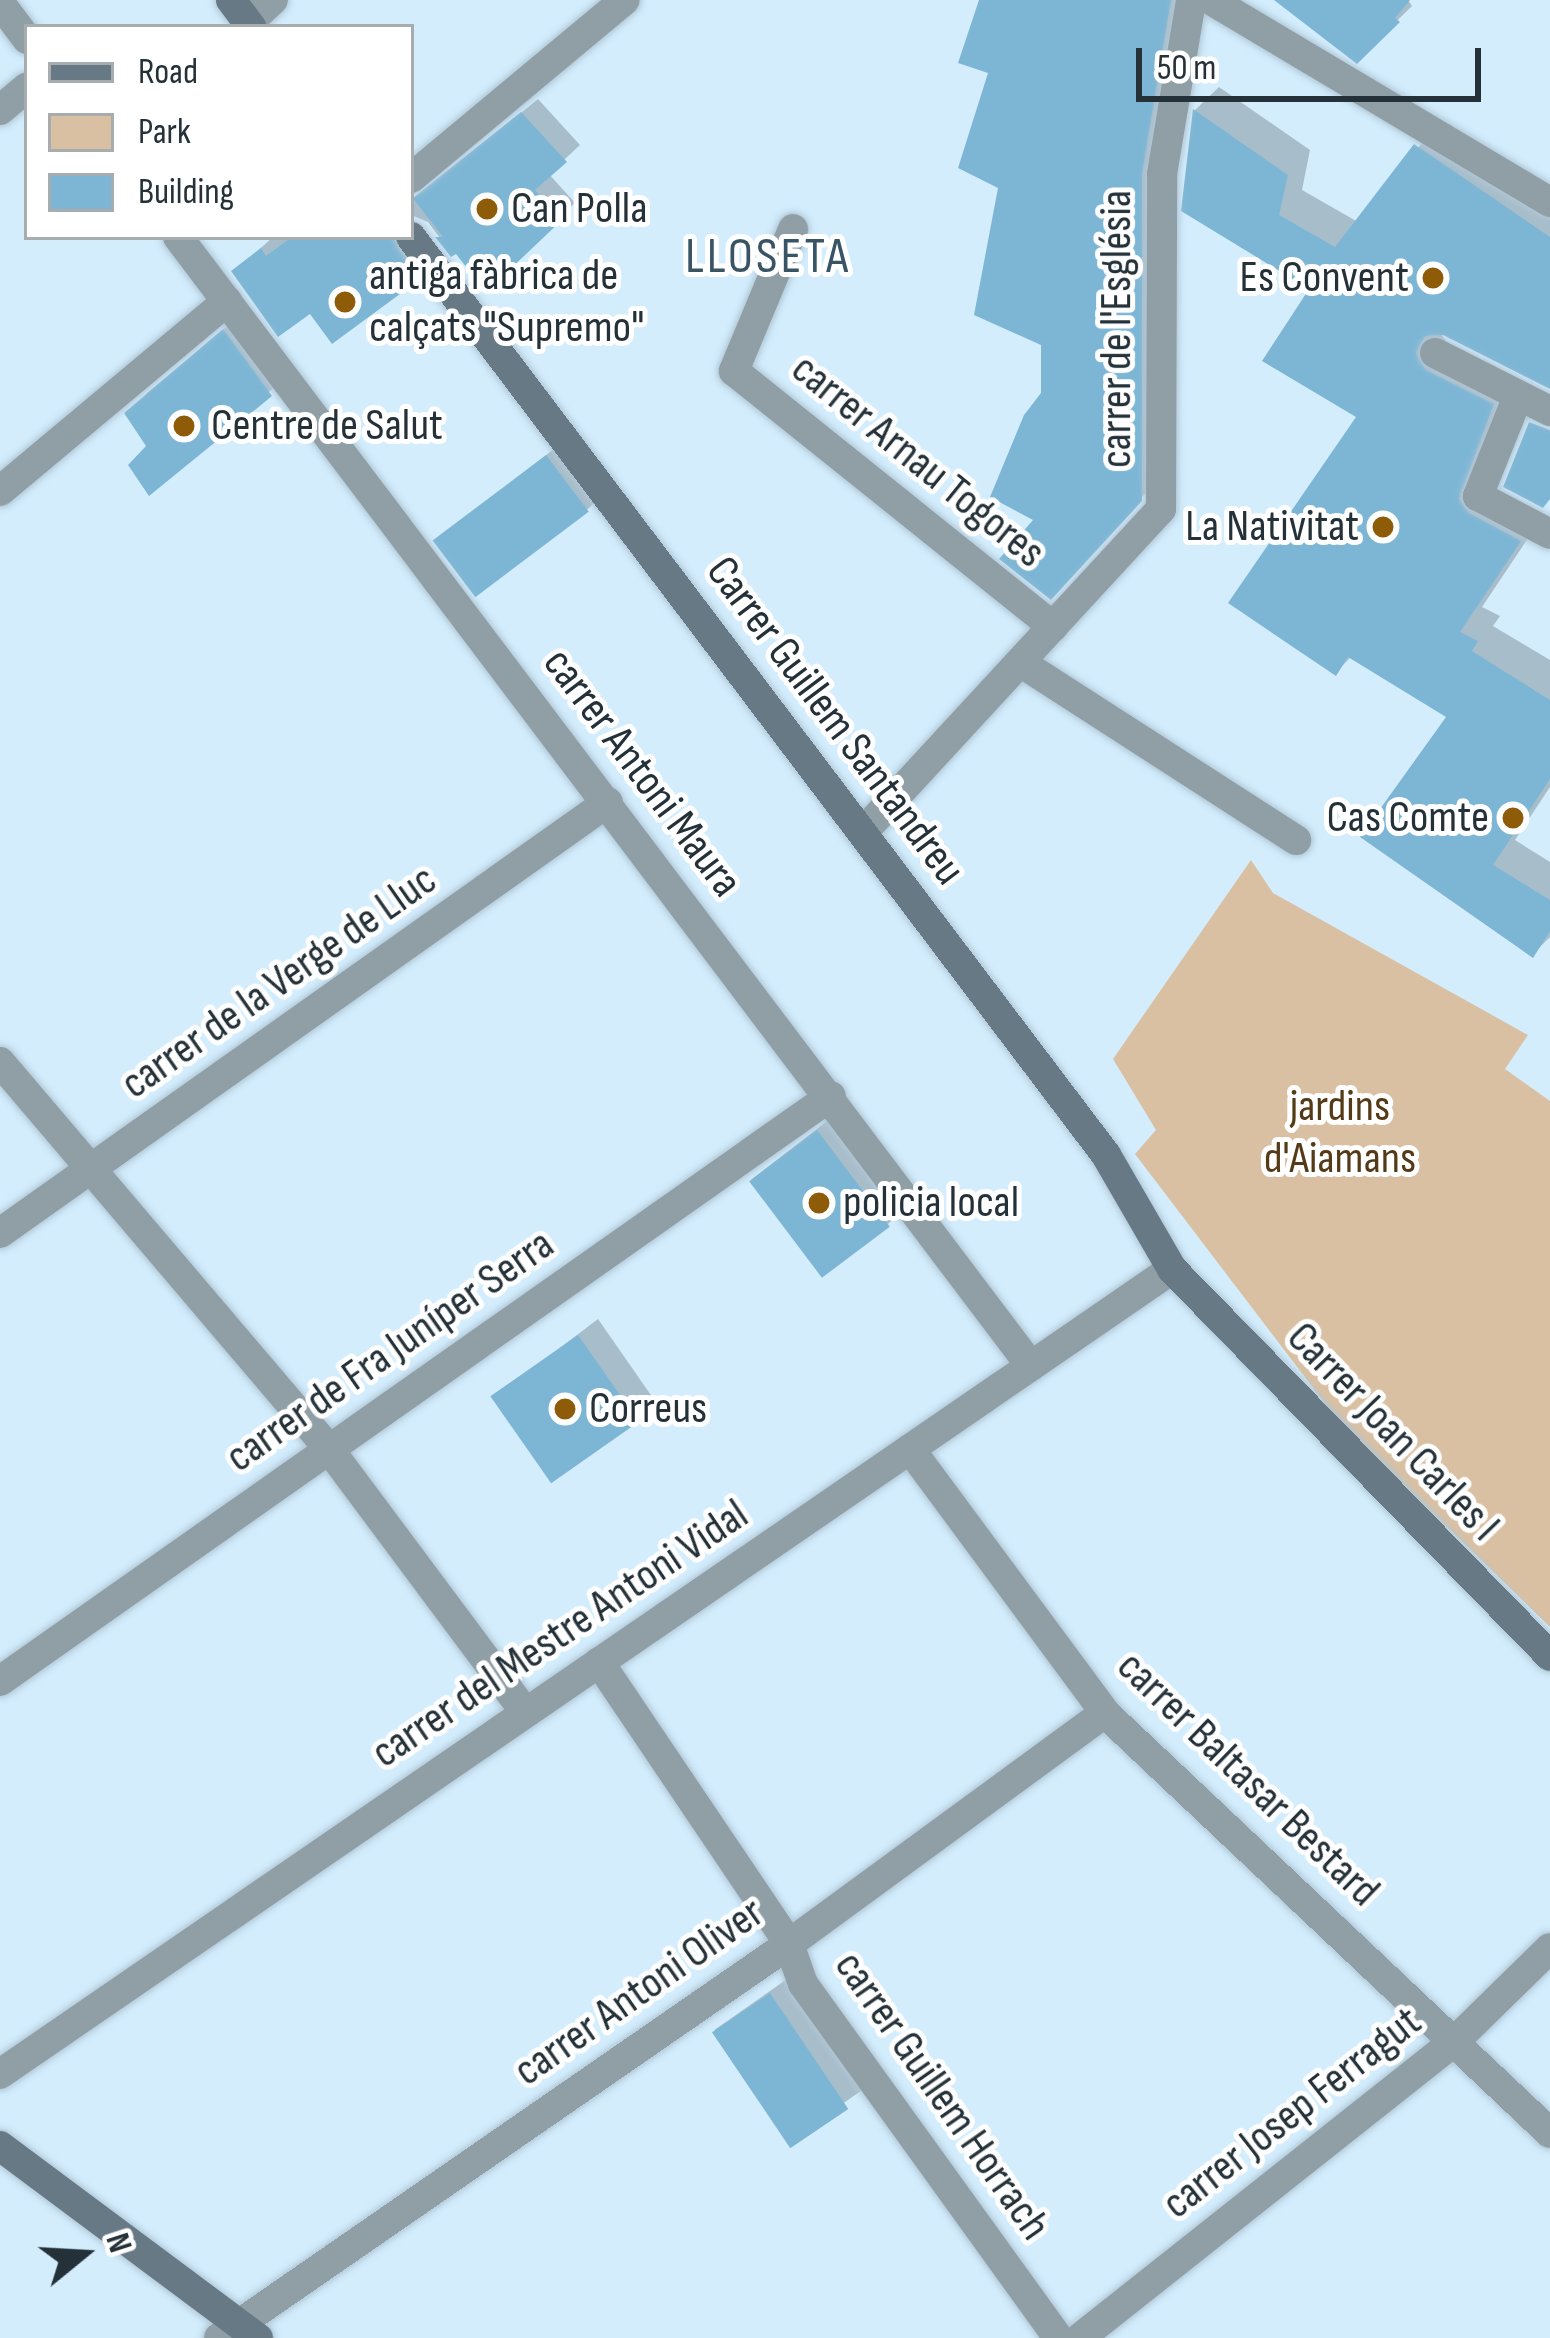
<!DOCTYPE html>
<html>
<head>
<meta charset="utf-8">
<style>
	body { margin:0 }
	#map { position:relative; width:1550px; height:2338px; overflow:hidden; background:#d3edfd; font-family:"Sofia Sans Condensed",sans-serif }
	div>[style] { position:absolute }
	.green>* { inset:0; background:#dac0a3 }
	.shadow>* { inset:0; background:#0003; transform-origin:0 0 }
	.building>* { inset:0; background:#7db6d5; transform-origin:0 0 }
	.roads { filter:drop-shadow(0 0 3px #b0c7d6) drop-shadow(0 0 3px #b0c7d6) }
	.street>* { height:30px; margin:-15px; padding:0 15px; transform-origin:15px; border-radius:15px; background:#909ea6 }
	.secondary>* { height:30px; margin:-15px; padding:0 15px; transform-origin:15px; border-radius:15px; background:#667985 }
	.dots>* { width:33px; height:33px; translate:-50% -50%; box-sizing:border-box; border:6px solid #fff; border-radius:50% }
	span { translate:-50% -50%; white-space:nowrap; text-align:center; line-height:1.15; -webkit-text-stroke:10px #fff; paint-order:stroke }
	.poi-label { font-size:45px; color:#243138 }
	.left { translate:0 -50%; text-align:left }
	.right { translate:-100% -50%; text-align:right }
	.street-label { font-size:45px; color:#243138 }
	.park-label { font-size:45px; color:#553a17 }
	.quarter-label { font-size:51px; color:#395565; letter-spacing:3px }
	.legend { position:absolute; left:24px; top:24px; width:390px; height:216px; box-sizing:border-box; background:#fff; border:3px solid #a7adaf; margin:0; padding:15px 21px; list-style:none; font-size:36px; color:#243138 }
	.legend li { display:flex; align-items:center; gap:24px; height:60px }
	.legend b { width:60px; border:3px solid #a7adaf }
	.north { position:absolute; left:24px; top:2194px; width:120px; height:120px; -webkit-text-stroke:9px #fff; paint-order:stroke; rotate:72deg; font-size:33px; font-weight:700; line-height:48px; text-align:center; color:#243138 }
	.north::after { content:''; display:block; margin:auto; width:42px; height:54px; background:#243138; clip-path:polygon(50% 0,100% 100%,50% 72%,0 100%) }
	.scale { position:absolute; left:1136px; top:48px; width:345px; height:54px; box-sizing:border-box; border:6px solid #243138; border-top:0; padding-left:15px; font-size:36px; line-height:42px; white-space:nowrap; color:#243138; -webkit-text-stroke:9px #fff; paint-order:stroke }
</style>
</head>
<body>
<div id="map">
	<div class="green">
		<i style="clip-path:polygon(1251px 860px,1273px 893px,1528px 1035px,1505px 1069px,1550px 1101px,1550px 1627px,1339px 1422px,1135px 1154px,1156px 1130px,1113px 1059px)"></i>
	</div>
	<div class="shadow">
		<i style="clip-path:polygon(982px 0,1181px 0,1154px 484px,1064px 582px,1038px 520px,1044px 344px,1002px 186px)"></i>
		<i style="clip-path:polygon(1280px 0,1408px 0,1412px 6px,1357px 60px)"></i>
		<i style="clip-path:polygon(1219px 87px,1310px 150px,1302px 190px,1358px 222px,1440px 121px,1550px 197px,1550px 388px,1438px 329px,1449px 346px,1516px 380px,1493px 489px,1543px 516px,1482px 607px,1500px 616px,1493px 626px,1550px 660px,1550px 787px,1515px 840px,1550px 862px,1550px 937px,1533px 954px,1364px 836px,1450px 716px,1352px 656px,1336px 672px,1361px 416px,1313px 288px,1185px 209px,1195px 110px)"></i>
		<i style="clip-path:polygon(538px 99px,580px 145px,549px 174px,575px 203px,486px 288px,456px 249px,451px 253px,428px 222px,411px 215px,411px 202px)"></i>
		<i style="clip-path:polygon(273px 237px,411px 237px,432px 263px,417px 278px,311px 310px,235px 271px)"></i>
		<i style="clip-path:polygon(243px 313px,289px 375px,150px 492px,146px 394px)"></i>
		<i style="clip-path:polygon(566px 439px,606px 491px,587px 510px,438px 543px)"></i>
		<i style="clip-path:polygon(836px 1114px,906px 1207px,887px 1225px,752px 1179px)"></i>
		<i style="clip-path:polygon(598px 1319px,655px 1401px,637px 1420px,495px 1397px)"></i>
		<i style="left:790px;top:1977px;width:134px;height:92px;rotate:55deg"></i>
	</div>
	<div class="building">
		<i style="clip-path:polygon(979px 0,1171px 0,1142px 174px,1142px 501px,1051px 600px,999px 559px,1033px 520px,990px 497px,1024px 415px,1041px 393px,1041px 345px,974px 315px,998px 188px,958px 168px,988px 73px,958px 63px)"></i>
		<i style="clip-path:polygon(1274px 0,1410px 0,1395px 18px,1400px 22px,1357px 64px)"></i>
		<i style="clip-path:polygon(1193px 109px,1288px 175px,1279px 215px,1335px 247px,1414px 144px,1550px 237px,1550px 389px,1443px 335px,1425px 336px,1416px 353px,1426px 370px,1494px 404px,1459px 499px,1469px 513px,1521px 541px,1460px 632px,1478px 641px,1472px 651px,1550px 700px,1550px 779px,1493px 865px,1550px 900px,1550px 931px,1533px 958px,1360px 837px,1446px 717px,1348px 657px,1336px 676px,1228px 603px,1356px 417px,1262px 361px,1309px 289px,1181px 211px)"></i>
		<i style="clip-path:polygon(521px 112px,567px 162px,535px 190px,562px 220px,486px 292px,456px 254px,451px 257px,435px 237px,443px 237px,413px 198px)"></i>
		<i style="clip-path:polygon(292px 237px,392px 237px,419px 280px,332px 344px,310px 314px,278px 337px,231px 271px,261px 248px,266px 256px)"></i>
		<i style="clip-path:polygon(223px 329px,272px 396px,149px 496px,128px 465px,146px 446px,124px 413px)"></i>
		<i style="clip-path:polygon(1529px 422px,1550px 430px,1550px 499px,1543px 508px,1503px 487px)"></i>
		<i style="left:546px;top:455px;width:71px;height:142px;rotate:53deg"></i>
		<i style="left:817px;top:1130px;width:121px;height:85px;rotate:53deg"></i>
		<i style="left:578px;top:1335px;width:106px;height:107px;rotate:55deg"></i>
		<i style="left:770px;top:1993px;width:140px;height:70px;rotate:56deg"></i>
	</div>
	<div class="roads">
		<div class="street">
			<i style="left:1211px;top:0;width:395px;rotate:30.8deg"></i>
			<i style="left:0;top:3px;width:45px;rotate:53.1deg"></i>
			<i style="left:248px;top:23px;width:34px;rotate:-43deg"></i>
			<i style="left:0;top:110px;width:35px;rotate:-40deg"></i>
			<i style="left:411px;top:178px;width:278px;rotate:-39.8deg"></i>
			<i style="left:793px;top:229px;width:154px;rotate:112.6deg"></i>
			<i style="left:734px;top:371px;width:409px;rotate:38.7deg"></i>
			<i style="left:178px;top:237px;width:1415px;rotate:52.93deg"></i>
			<i style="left:1435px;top:353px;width:129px;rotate:26.8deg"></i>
			<i style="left:1518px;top:396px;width:108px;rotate:111.8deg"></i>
			<i style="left:1478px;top:496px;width:81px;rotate:27.8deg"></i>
			<i style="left:0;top:491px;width:296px;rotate:-39.9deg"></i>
			<i style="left:1023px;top:664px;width:325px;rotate:32.8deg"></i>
			<i style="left:863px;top:832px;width:439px;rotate:-47.3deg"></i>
			<i style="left:1161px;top:509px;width:335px;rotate:-89.8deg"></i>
			<i style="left:1162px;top:174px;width:176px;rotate:-80.5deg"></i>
			<i style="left:0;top:1062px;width:508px;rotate:49.63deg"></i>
			<i style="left:329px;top:1449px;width:328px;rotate:53.3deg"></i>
			<i style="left:0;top:1233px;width:745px;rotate:-35.33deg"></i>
			<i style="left:910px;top:1449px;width:328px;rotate:53.5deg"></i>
			<i style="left:1105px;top:1713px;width:612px;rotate:43.34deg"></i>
			<i style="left:599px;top:1662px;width:340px;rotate:56deg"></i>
			<i style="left:789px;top:1944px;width:42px;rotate:70.7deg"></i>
			<i style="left:803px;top:1984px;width:436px;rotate:54.2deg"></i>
			<i style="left:0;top:1681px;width:1016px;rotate:-35.14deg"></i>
			<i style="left:0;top:2074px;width:1422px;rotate:-34.48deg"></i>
			<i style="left:219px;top:2338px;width:693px;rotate:-34.65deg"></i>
			<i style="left:789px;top:1944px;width:391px;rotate:-36.2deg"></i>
			<i style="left:1080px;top:2338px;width:477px;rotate:-38.4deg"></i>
			<i style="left:1454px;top:2042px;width:134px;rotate:-44.4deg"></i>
		</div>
		<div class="secondary">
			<i style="left:231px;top:0;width:34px;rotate:53deg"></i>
			<i style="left:411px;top:237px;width:1151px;rotate:52.87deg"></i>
			<i style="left:1106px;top:1155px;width:132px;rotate:59.9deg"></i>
			<i style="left:1172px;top:1269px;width:541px;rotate:45.67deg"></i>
			<i style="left:0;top:2146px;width:322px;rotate:36.7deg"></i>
		</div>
	</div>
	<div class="dots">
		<i style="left:487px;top:209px;background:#8e5b09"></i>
		<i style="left:1433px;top:278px;background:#8e5b09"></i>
		<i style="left:345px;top:302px;background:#8e5b09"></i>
		<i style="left:184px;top:426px;background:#8e5b09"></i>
		<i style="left:1383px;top:527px;background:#8e5b09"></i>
		<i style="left:1513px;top:818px;background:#8e5b09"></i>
		<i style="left:819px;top:1203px;background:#8e5b09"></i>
		<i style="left:565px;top:1409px;background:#8e5b09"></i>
	</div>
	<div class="poi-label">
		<span class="left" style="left:511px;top:209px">Can Polla</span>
		<span class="left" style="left:369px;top:302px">antiga fàbrica de<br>calçats "Supremo"</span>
		<span class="right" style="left:1409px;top:278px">Es Convent</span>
		<span class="left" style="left:211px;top:426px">Centre de Salut</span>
		<span class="right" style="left:1359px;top:527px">La Nativitat</span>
		<span class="right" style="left:1489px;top:818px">Cas Comte</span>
		<span class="left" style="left:843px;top:1203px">policia local</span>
		<span class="left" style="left:589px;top:1409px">Correus</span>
	</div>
	<div class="street-label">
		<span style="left:1117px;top:329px;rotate:-90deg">carrer de l'Església</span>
		<span style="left:918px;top:461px;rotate:39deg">carrer Arnau Togores</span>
		<span style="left:835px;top:721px;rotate:53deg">Carrer Guillem Santandreu</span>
		<span style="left:642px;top:773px;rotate:53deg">carrer Antoni Maura</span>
		<span style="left:279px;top:982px;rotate:-35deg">carrer de la Verge de Lluc</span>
		<span style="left:390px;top:1351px;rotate:-35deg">carrer de Fra Juníper Serra</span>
		<span style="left:1393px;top:1432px;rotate:46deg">Carrer Joan Carles I</span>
		<span style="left:560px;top:1634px;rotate:-34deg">carrer del Mestre Antoni Vidal</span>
		<span style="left:1248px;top:1779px;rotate:44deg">carrer Baltasar Bestard</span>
		<span style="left:639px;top:1992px;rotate:-35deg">carrer Antoni Oliver</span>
		<span style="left:942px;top:2096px;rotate:55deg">carrer Guillem Horrach</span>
		<span style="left:1292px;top:2113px;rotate:-38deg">carrer Josep Ferragut</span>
	</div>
	<div class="park-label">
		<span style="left:1340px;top:1133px">jardins<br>d'Aiamans</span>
	</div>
	<div class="quarter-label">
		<span style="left:768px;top:257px">LLOSETA</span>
	</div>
	<ul class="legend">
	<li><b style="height:15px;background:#667985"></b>Road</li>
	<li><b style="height:33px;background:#dac0a3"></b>Park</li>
	<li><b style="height:33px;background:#7db6d5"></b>Building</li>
	</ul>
	<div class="north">N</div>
	<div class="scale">50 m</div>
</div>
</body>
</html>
